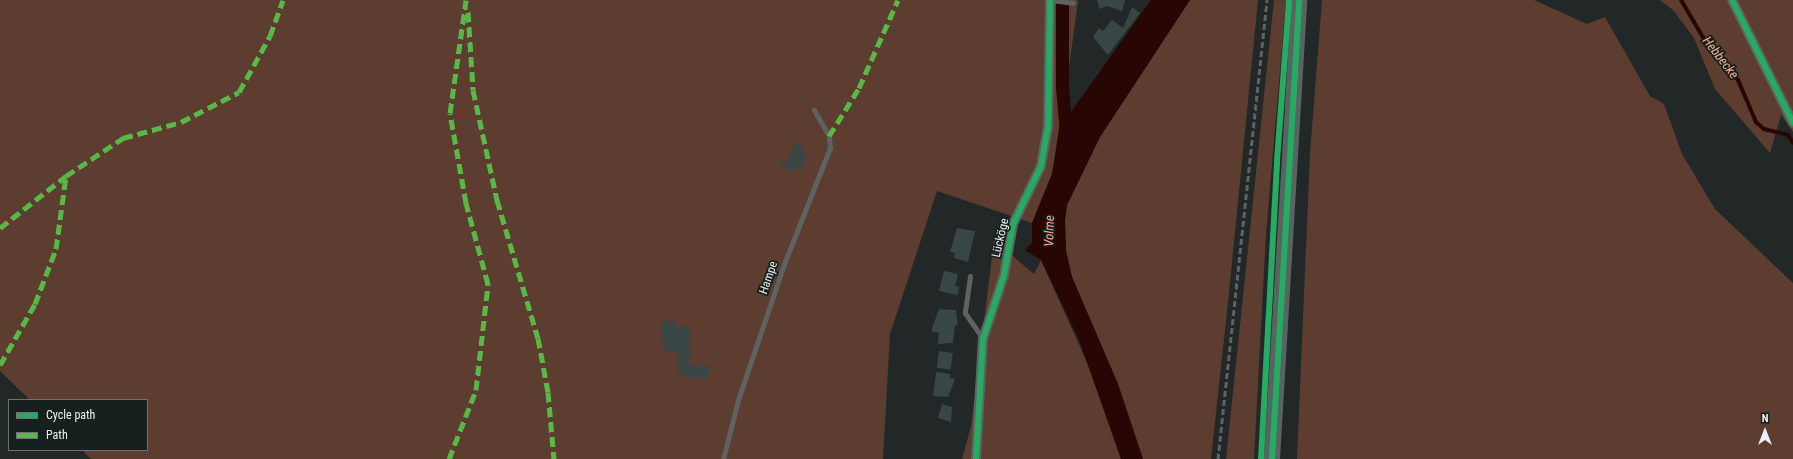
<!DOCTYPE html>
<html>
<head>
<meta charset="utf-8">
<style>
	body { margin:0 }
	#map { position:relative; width:1793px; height:459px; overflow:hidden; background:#222727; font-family:"Roboto Condensed",sans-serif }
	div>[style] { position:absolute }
	.green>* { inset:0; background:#5d3d30 }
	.water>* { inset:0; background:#270604 }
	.stream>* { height:4px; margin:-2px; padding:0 2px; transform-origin:2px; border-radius:2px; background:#270604 }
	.canal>* { height:13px; margin:-6.5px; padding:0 6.5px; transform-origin:6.5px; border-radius:6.5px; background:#270604 }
	.building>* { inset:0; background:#384745; transform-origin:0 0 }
	.lane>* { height:5px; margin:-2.5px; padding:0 2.5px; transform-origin:2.5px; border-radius:2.5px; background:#5e6362 }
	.street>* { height:10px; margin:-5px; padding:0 5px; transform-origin:5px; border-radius:5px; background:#5e6362 }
	.primary>* { height:16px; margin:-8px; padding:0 8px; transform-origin:8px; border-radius:8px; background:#586362 }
	.rail>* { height:3px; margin-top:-1.5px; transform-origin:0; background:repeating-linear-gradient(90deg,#5e6262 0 6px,transparent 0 9px) }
	.quiet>* { height:5px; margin-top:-2.5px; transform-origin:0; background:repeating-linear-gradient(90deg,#58b947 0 10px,transparent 0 15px) }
	.cycleway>* { height:6px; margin:-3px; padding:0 3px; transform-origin:3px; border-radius:3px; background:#26ab63 }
	span { translate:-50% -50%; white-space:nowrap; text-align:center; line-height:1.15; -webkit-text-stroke:3.5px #16201e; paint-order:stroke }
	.street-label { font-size:12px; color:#ebf2f1 }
	.water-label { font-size:13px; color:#f9ae8f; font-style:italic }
	.legend { position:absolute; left:8px; top:399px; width:140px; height:52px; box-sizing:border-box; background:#16201e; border:1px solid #6b7472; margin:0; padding:5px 7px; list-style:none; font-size:12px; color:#ebf2f1 }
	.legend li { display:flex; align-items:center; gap:8px; height:20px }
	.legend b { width:20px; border:1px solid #6b7472 }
	.north { position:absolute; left:1745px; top:411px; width:40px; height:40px; -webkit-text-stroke:3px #16201e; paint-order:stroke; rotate:0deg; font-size:11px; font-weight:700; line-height:16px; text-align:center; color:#ebf2f1 }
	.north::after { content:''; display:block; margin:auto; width:14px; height:18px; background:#ebf2f1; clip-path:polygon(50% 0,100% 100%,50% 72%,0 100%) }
</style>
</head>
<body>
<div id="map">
	<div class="green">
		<i style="clip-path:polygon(0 0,1077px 0,1078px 1px,1058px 147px,1052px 174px,1032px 223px,937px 191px,890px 334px,883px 459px,91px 459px,82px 450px,147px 450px,147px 400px,30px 400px,0 371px)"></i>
		<i style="clip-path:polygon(1190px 0,1258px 0,1229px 293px,1211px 459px,1143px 459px,1118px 384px,1072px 277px,1066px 251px,1065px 220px,1067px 205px,1100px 137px)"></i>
		<i style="clip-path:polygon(1274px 0,1286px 0,1266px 234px,1254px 459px,1226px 459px)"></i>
		<i style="clip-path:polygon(1322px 0,1534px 0,1587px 24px,1605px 17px,1650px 96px,1664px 104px,1682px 154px,1715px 209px,1793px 283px,1793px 459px,1297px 459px,1310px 153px)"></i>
		<i style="clip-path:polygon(1660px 0,1793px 0,1793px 132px,1781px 115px,1770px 153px,1715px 89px,1694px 38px,1673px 10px)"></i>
		<i style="clip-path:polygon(994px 240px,1034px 274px,1041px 260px,1098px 387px,1121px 459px,962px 459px,971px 426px)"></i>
	</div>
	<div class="water">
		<i style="clip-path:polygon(1151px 0,1190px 0,1100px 137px,1067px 205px,1065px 220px,1066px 251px,1072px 277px,1118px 384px,1143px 459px,1121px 459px,1079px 340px,1041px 260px,1025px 250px,1032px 243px,1032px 223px,1052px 174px,1061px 116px,1068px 116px)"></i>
	</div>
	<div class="stream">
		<i style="left:1681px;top:0;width:59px;rotate:59.5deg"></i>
		<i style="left:1711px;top:51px;width:40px;rotate:47deg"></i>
		<i style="left:1738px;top:80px;width:46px;rotate:66.8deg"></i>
		<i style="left:1756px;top:122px;width:11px;rotate:41deg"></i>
		<i style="left:1764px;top:129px;width:25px;rotate:14deg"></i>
		<i style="left:1788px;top:135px;width:9px;rotate:58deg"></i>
	</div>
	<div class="canal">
		<i style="left:1062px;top:0;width:87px;rotate:90deg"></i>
		<i style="left:1062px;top:87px;width:45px;rotate:84.9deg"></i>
	</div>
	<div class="building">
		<i style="clip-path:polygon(1097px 0,1125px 0,1122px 11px,1107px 6px,1099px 9px)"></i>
		<i style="clip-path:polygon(1132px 7px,1140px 13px,1108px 55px,1093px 37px,1099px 28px,1103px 31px,1112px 20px,1123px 28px)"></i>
		<i style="clip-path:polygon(796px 141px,803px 144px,800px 151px,807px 154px,801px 170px,794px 167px,793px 172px,779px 165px,780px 161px,787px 164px)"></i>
		<i style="clip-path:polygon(957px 228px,975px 231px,968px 262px,954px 258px,955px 253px,950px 252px)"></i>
		<i style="clip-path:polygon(944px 271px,958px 274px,955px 286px,959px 287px,958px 295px,939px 291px)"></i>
		<i style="clip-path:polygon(939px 309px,956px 310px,958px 326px,955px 325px,953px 343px,938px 344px,939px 333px,931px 331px)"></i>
		<i style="clip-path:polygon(675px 321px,675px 327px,689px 326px,691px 357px,677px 358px,676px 350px,664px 351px,661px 322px)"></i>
		<i style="left:939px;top:351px;width:14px;height:17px;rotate:8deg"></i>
		<i style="clip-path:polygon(689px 359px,690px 365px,710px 366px,708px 379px,680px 376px,678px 360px)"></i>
		<i style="clip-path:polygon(936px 372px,950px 374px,950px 378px,955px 379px,948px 397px,933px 396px)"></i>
		<i style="clip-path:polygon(942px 404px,952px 407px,951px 422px,938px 418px)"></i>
	</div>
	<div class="lane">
		<i style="left:1050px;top:0;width:23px;rotate:7deg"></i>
		<i style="left:970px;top:276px;width:37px;rotate:98deg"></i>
		<i style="left:965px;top:313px;width:32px;rotate:55deg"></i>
		<i style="left:723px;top:459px;width:61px;rotate:-75.7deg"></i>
		<i style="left:738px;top:400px;width:144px;rotate:-71.3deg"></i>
		<i style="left:784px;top:264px;width:125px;rotate:-68.4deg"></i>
		<i style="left:830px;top:148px;width:12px;rotate:-95deg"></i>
		<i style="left:829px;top:136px;width:30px;rotate:-120deg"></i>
	</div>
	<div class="street">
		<i style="left:1732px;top:0;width:137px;rotate:63.6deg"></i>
		<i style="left:976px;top:459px;width:120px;rotate:-86.7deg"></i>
		<i style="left:983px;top:339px;width:67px;rotate:-71.8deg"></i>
		<i style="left:1004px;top:275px;width:52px;rotate:-80deg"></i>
		<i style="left:1013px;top:224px;width:64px;rotate:-64.2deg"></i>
		<i style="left:1041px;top:166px;width:39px;rotate:-80deg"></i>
		<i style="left:1048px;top:128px;width:128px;rotate:-89.1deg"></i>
	</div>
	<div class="primary">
		<i style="left:1272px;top:459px;width:460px;rotate:-86.6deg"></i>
	</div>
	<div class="rail">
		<i style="left:1218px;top:459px;width:462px;rotate:-83.9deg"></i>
	</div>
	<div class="quiet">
		<i style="left:468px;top:12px;width:78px;rotate:86.3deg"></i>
		<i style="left:473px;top:90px;width:113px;rotate:77.7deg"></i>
		<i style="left:497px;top:200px;width:144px;rotate:73.5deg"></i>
		<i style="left:538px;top:338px;width:55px;rotate:79.5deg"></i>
		<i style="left:548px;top:392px;width:67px;rotate:84.9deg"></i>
		<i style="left:829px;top:136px;width:57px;rotate:-58deg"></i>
		<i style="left:859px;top:88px;width:96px;rotate:-66.1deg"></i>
		<i style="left:0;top:228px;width:84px;rotate:-38.2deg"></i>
		<i style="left:66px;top:176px;width:69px;rotate:-33.7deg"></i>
		<i style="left:123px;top:138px;width:60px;rotate:-15.4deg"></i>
		<i style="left:181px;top:122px;width:65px;rotate:-27.3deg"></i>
		<i style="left:239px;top:92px;width:64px;rotate:-61deg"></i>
		<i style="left:270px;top:36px;width:38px;rotate:-70deg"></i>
		<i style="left:0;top:365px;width:70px;rotate:-60.2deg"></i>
		<i style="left:35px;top:304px;width:59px;rotate:-69.1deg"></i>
		<i style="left:56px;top:249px;width:74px;rotate:-82.2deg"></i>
		<i style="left:449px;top:459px;width:74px;rotate:-68.6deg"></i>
		<i style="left:476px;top:390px;width:107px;rotate:-83.5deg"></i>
		<i style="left:488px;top:284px;width:84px;rotate:-105.2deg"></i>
		<i style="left:466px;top:203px;width:91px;rotate:-100.1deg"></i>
		<i style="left:450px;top:113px;width:114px;rotate:-81.9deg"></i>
	</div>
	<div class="cycleway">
		<i style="left:1732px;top:0;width:137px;rotate:63.6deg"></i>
		<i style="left:976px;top:459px;width:120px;rotate:-86.7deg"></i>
		<i style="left:983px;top:339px;width:67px;rotate:-71.8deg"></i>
		<i style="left:1004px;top:275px;width:52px;rotate:-80deg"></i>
		<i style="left:1013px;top:224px;width:64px;rotate:-64.2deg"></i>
		<i style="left:1041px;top:166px;width:39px;rotate:-80deg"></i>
		<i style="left:1048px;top:128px;width:128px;rotate:-89.1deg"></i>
		<i style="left:1261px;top:459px;width:298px;rotate:-86.9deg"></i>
		<i style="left:1277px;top:161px;width:161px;rotate:-85.7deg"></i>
		<i style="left:1272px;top:459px;width:460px;rotate:-86.6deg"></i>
	</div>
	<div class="street-label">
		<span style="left:1001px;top:238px;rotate:-77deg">Lücköge</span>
		<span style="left:769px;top:278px;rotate:-71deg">Hampe</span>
	</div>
	<div class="water-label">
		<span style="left:1720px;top:58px;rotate:52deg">Hebbecke</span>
		<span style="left:1050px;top:231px;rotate:-89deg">Volme</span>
	</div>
	<ul class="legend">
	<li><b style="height:5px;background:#26ab63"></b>Cycle path</li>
	<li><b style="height:5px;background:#58b947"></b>Path</li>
	</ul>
	<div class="north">N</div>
</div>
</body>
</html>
